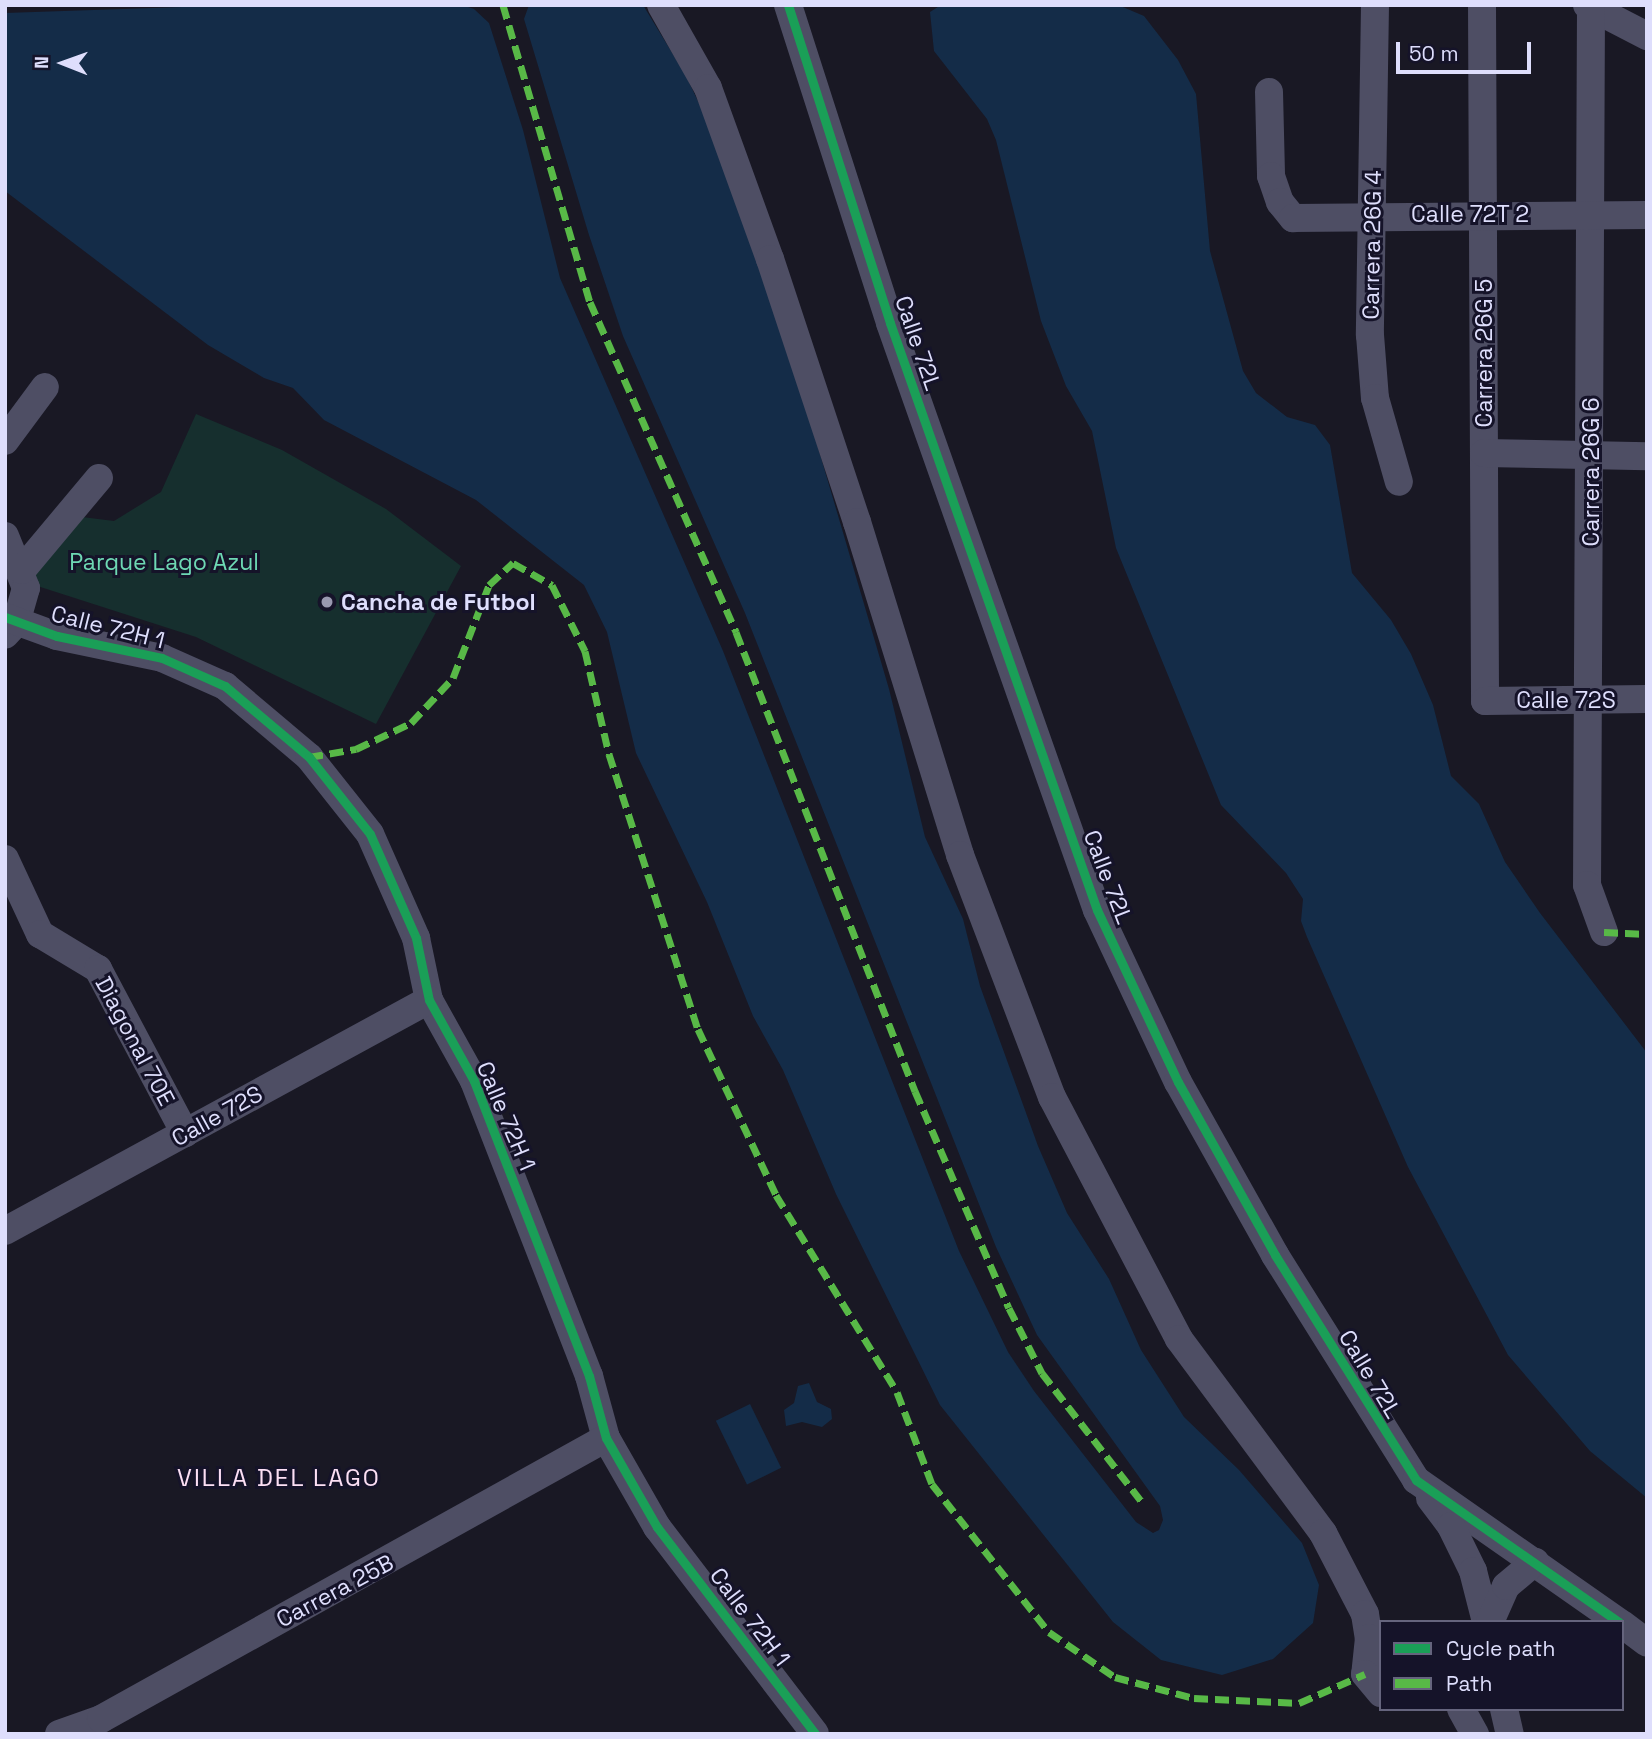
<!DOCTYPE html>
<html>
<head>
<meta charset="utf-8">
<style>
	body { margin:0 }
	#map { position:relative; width:1652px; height:1739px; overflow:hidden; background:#191824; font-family:"Space Grotesk",sans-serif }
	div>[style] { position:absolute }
	.green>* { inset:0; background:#162f2e }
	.water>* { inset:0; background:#142c48; transform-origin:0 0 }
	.minor>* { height:28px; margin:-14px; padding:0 14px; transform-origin:14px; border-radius:14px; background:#4e4e64 }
	.quiet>* { height:7px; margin-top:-3.5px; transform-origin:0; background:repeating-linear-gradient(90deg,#58b947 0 14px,transparent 0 21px) }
	.cycleway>* { height:9px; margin:-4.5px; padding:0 4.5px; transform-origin:4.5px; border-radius:4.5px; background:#1a9f57 }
	.dots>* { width:19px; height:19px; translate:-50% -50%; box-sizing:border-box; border:4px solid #151329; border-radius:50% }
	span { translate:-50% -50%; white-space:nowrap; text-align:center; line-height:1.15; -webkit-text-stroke:6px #151329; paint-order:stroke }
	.street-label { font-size:23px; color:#dedefc }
	.park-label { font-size:23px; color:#6ed8b4 }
	.poi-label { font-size:23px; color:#dedefc; font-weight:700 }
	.left { translate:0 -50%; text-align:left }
	.neighbourhood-label { font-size:24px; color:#fcdff4; letter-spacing:2px }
	.frame { position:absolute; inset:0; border:7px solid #dedefc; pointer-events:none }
	.legend { position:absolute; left:1379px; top:1620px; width:245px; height:91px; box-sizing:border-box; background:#151329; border:2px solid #65647d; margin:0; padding:9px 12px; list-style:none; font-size:21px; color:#dedefc }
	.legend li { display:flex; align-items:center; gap:14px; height:35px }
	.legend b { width:35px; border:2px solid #65647d }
	.north { position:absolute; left:28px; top:28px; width:70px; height:70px; -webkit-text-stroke:5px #151329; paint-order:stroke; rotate:271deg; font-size:19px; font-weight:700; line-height:28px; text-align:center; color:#dedefc }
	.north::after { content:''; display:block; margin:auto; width:24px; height:32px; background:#dedefc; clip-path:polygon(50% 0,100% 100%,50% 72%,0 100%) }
	.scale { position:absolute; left:1396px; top:42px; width:135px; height:32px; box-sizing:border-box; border:4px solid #dedefc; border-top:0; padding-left:9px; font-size:21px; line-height:24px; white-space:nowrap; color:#dedefc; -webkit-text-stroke:5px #151329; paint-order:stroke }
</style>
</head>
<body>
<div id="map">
	<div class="green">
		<i style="clip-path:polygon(196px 414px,282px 450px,386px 509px,461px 566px,376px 724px,196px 637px,28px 583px,74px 516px,114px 521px,161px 492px)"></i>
	</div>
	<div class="water">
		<i style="clip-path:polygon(241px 5px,462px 5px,474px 9px,489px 23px,523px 130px,560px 278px,723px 651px,959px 1251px,1008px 1352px,1034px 1391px,1136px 1522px,1153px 1533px,1159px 1530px,1163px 1520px,1160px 1506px,1037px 1335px,996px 1247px,745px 613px,623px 336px,589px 235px,524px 19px,529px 5px,643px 5px,685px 74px,707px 120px,797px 376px,889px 689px,925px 837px,963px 919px,980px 986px,1038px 1146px,1067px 1213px,1109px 1279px,1141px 1350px,1184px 1417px,1239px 1470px,1302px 1543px,1319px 1585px,1313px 1623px,1273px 1659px,1222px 1675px,1161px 1660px,1113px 1622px,940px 1405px,836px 1194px,783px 1070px,753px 1016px,707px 902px,636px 753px,607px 632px,584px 585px,476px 500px,324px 420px,293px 388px,264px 378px,208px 345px,5px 191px,5px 13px)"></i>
		<i style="clip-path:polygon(941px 5px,1118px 5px,1144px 16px,1178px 60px,1196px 94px,1210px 251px,1243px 371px,1256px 393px,1287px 417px,1315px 425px,1330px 445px,1352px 573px,1391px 620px,1411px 654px,1433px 705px,1451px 776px,1479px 804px,1505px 862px,1540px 913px,1647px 1053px,1647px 1498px,1590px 1451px,1508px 1355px,1408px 1167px,1307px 937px,1301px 921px,1303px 899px,1286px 873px,1221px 805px,1116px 548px,1092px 431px,1066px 386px,1041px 321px,996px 140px,987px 119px,934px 51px,930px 12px)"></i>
		<i style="clip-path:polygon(809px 1383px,817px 1402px,831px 1409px,832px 1419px,822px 1427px,802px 1422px,786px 1426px,784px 1410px,794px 1403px,798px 1386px)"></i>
		<i style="left:750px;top:1404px;width:71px;height:38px;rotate:64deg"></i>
	</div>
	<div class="minor">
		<i style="left:661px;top:5px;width:95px;rotate:60.5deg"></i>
		<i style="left:708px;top:88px;width:182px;rotate:70.1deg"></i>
		<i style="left:770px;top:259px;width:277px;rotate:71.7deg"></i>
		<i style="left:857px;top:522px;width:349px;rotate:72.8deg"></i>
		<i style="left:960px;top:855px;width:259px;rotate:69.2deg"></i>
		<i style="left:1052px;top:1097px;width:273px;rotate:62.3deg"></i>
		<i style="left:1179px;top:1339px;width:242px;rotate:53.4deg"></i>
		<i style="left:1323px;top:1533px;width:91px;rotate:62.6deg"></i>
		<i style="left:1365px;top:1614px;width:24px;rotate:81deg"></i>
		<i style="left:1369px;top:1638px;width:36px;rotate:96deg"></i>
		<i style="left:1365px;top:1674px;width:25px;rotate:50deg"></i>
		<i style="left:788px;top:5px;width:334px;rotate:72.2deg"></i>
		<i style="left:890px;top:323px;width:622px;rotate:70.58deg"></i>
		<i style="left:1097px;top:910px;width:190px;rotate:64.8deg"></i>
		<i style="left:1178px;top:1082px;width:198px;rotate:60.7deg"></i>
		<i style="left:1275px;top:1255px;width:266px;rotate:57.9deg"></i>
		<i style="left:1416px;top:1480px;width:248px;rotate:35deg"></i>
		<i style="left:1375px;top:5px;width:330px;rotate:90.9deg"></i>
		<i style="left:1370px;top:335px;width:63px;rotate:85.5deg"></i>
		<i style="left:1375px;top:398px;width:87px;rotate:74.1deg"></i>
		<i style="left:1482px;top:5px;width:696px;rotate:89.75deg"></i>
		<i style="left:1485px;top:701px;width:162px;rotate:-0.7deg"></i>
		<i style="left:1587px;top:5px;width:68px;rotate:27.3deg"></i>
		<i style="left:1591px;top:8px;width:877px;rotate:90.26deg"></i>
		<i style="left:1587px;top:885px;width:50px;rotate:70.1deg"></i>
		<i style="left:1269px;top:92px;width:84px;rotate:88.6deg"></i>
		<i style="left:1271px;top:176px;width:28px;rotate:71deg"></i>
		<i style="left:1280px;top:202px;width:21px;rotate:51deg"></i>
		<i style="left:1293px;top:218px;width:354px;rotate:-0.5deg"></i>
		<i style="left:5px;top:441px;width:67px;rotate:-53.5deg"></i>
		<i style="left:1484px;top:453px;width:163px;rotate:1.1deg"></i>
		<i style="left:5px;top:536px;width:56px;rotate:68deg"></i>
		<i style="left:26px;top:588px;width:36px;rotate:106deg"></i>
		<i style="left:16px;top:623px;width:16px;rotate:133deg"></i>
		<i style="left:22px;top:570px;width:120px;rotate:-50.1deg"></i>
		<i style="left:5px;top:617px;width:55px;rotate:20.1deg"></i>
		<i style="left:57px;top:636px;width:107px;rotate:11.8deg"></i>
		<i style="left:162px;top:658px;width:69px;rotate:24deg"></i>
		<i style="left:225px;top:686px;width:110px;rotate:40.2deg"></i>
		<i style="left:309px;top:757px;width:98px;rotate:51.6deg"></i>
		<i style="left:370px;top:834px;width:114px;rotate:66.1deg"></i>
		<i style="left:416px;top:938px;width:63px;rotate:78.2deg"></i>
		<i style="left:429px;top:1000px;width:93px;rotate:60.9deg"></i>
		<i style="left:474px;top:1081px;width:317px;rotate:68.7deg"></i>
		<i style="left:589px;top:1376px;width:64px;rotate:74.7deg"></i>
		<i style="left:606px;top:1438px;width:103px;rotate:60.2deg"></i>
		<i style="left:657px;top:1527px;width:260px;rotate:52.6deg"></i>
		<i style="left:5px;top:859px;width:83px;rotate:65deg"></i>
		<i style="left:40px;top:934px;width:68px;rotate:31.1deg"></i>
		<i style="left:98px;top:969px;width:186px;rotate:62.1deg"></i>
		<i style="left:5px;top:1231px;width:483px;rotate:-28.6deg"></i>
		<i style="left:1430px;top:1498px;width:35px;rotate:53deg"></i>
		<i style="left:1451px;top:1526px;width:50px;rotate:63.9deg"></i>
		<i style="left:1473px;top:1571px;width:53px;rotate:75.7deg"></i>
		<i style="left:1490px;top:1622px;width:39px;rotate:-66deg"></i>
		<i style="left:1506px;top:1586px;width:38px;rotate:-40deg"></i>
		<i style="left:1622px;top:1624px;width:31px;rotate:37deg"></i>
		<i style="left:1461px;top:1709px;width:29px;rotate:61deg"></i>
		<i style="left:1504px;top:1709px;width:26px;rotate:77deg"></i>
		<i style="left:59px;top:1734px;width:45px;rotate:-19.7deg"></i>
		<i style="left:101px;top:1719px;width:578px;rotate:-29.09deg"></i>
	</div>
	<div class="quiet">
		<i style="left:503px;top:5px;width:309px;rotate:73.7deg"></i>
		<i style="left:590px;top:302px;width:361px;rotate:66.1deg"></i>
		<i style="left:736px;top:632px;width:493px;rotate:68.7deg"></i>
		<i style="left:915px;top:1091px;width:236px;rotate:66.6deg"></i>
		<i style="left:1009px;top:1308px;width:73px;rotate:63.1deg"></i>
		<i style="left:1042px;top:1373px;width:163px;rotate:52.2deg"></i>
		<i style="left:309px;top:757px;width:48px;rotate:-9.7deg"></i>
		<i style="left:356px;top:749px;width:61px;rotate:-25.3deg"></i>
		<i style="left:411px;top:723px;width:62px;rotate:-47deg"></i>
		<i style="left:453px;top:678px;width:100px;rotate:-68.8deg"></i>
		<i style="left:489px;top:585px;width:33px;rotate:-43deg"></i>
		<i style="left:513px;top:563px;width:45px;rotate:29.4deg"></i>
		<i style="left:552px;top:585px;width:74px;rotate:63.4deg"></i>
		<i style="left:585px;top:651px;width:106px;rotate:76.9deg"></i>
		<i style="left:609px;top:754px;width:289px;rotate:72.1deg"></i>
		<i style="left:698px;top:1029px;width:183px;rotate:64.8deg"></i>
		<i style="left:776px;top:1195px;width:231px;rotate:58.4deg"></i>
		<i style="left:897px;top:1392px;width:98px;rotate:69.2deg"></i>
		<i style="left:932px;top:1484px;width:189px;rotate:51.7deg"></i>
		<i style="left:1049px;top:1632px;width:80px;rotate:34.3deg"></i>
		<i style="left:1115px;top:1677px;width:82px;rotate:14.9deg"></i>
		<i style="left:1194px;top:1698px;width:105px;rotate:2.7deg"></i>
		<i style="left:1299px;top:1703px;width:72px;rotate:-23.7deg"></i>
		<i style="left:1604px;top:932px;width:43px;rotate:2.7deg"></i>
	</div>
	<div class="cycleway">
		<i style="left:788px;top:5px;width:334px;rotate:72.2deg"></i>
		<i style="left:890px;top:323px;width:622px;rotate:70.58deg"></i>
		<i style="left:1097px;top:910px;width:190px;rotate:64.8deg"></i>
		<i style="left:1178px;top:1082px;width:198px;rotate:60.7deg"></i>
		<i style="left:1275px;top:1255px;width:266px;rotate:57.9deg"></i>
		<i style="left:1416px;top:1480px;width:248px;rotate:35deg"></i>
		<i style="left:5px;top:617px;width:55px;rotate:20.1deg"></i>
		<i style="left:57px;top:636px;width:107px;rotate:11.8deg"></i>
		<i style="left:162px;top:658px;width:69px;rotate:24deg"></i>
		<i style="left:225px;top:686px;width:110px;rotate:40.2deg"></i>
		<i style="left:309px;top:757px;width:98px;rotate:51.6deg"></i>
		<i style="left:370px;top:834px;width:114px;rotate:66.1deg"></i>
		<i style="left:416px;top:938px;width:63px;rotate:78.2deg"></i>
		<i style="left:429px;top:1000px;width:93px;rotate:60.9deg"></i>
		<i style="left:474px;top:1081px;width:317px;rotate:68.7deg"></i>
		<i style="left:589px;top:1376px;width:64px;rotate:74.7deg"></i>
		<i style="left:606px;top:1438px;width:103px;rotate:60.2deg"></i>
		<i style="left:657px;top:1527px;width:260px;rotate:52.6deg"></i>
	</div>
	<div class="dots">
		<i style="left:327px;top:602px;background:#9999b0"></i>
	</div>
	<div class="street-label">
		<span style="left:1470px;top:214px">Calle 72T 2</span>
		<span style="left:1372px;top:245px;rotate:-89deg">Carrera 26G 4</span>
		<span style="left:918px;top:343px;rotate:71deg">Calle 72L</span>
		<span style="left:1484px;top:353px;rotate:-90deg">Carrera 26G 5</span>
		<span style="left:1591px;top:472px;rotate:-90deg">Carrera 26G 6</span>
		<span style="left:108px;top:627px;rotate:14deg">Calle 72H 1</span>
		<span style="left:1566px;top:700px">Calle 72S</span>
		<span style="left:1108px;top:877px;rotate:69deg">Calle 72L</span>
		<span style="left:135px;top:1041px;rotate:62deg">Diagonal 70E</span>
		<span style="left:217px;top:1116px;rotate:-29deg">Calle 72S</span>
		<span style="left:506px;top:1116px;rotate:67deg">Calle 72H 1</span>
		<span style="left:1370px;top:1374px;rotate:59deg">Calle 72L</span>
		<span style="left:335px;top:1591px;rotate:-28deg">Carrera 25B</span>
		<span style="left:750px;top:1617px;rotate:53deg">Calle 72H 1</span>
	</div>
	<div class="park-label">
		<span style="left:164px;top:562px">Parque Lago Azul</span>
	</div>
	<div class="poi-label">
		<span class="left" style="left:341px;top:602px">Cancha de Futbol</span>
	</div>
	<div class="neighbourhood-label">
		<span style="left:279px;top:1478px">VILLA DEL LAGO</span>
	</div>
	<div class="frame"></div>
	<ul class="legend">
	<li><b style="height:9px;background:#1a9f57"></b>Cycle path</li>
	<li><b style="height:9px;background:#58b947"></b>Path</li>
	</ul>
	<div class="north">N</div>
	<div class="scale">50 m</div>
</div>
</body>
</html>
